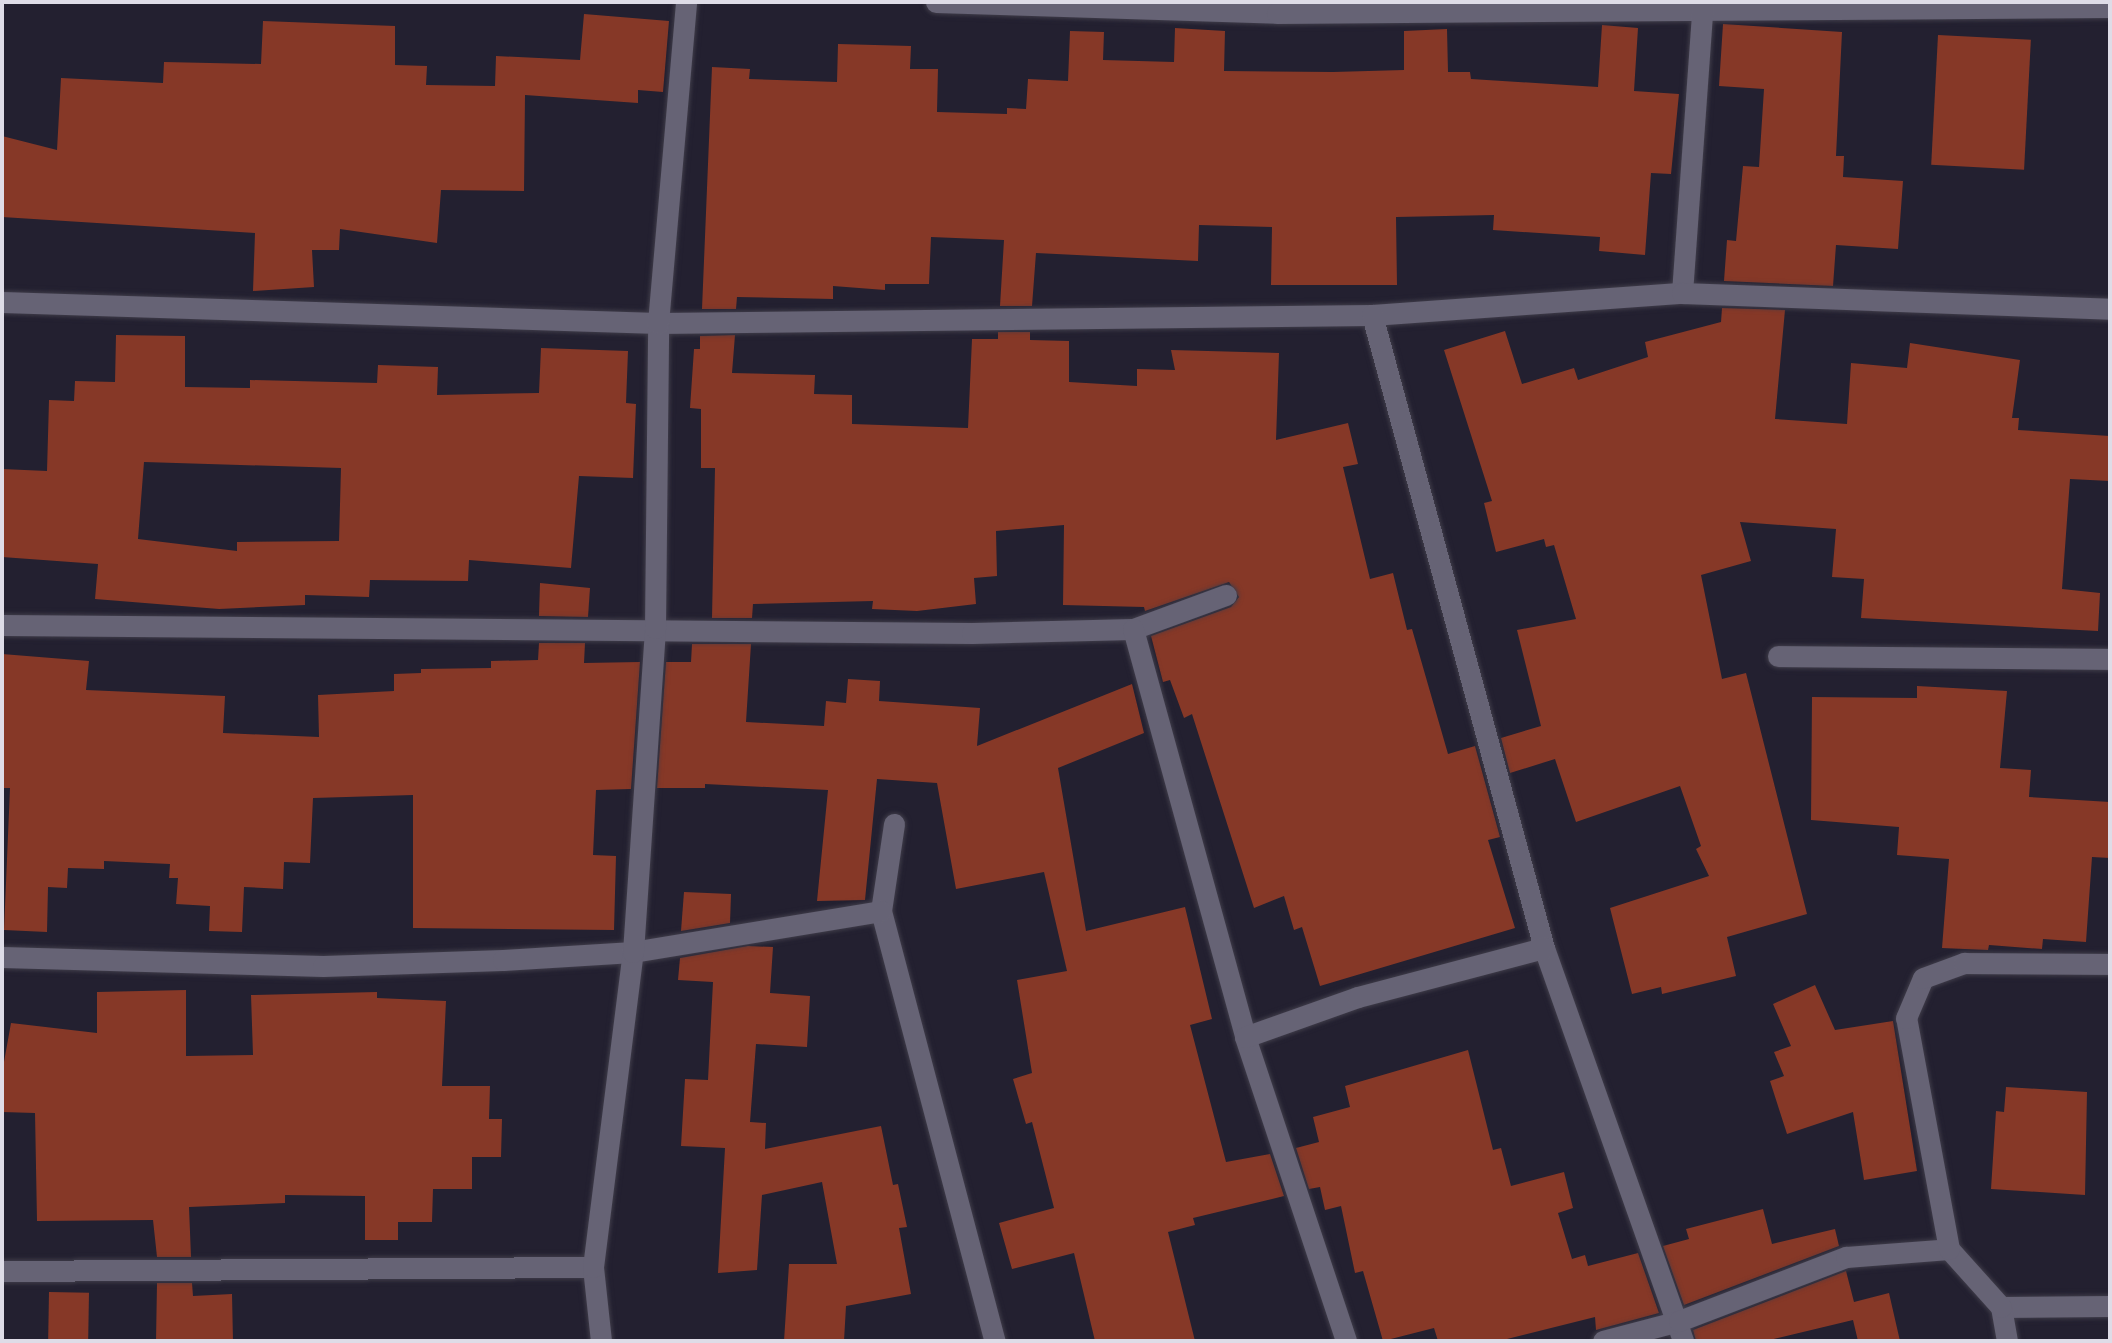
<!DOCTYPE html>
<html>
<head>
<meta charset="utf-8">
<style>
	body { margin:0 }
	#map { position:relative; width:2112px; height:1343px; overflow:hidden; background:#232030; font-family:"IBM Plex Sans",sans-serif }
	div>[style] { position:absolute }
	.building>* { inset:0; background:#863827; transform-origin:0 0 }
	.roads { filter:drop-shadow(0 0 2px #3f3c49) drop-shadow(0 0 2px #3f3c49) }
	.minor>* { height:21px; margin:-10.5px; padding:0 10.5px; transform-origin:10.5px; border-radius:10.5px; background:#666375 }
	span { translate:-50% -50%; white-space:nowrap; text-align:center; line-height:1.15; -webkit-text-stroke:6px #232030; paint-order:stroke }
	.frame { position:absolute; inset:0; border:4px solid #dedce7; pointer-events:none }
</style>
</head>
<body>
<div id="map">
	<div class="building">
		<i style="clip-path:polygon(584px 14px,669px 21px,663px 92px,638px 90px,638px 103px,525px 95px,524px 191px,441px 190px,437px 243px,340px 229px,339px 250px,312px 250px,314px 287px,253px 291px,255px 233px,2px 217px,2px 136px,57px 150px,61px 78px,163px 83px,164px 62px,261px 64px,263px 21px,395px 26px,395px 65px,427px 66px,426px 85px,495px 86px,496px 56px,580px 60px)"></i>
		<i style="clip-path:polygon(1723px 24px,1842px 32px,1836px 156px,1844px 156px,1843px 177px,1903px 181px,1898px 249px,1836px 245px,1833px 286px,1724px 281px,1727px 240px,1736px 241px,1743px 166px,1759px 167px,1764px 89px,1719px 86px)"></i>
		<i style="clip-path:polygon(1602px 25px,1638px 28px,1634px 91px,1679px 94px,1671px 174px,1651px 173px,1645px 255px,1599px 251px,1600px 237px,1493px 230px,1494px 215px,1396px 217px,1397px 285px,1271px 285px,1272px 227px,1199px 225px,1198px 261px,1036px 253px,1032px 306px,1000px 306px,1004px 240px,931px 237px,929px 284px,885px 284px,885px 290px,833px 286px,833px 299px,737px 297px,736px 309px,702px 309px,712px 67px,750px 69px,749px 79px,837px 82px,838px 44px,911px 46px,910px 69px,938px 69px,937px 112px,1007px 114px,1007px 108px,1026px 109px,1028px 79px,1068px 81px,1070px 31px,1104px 32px,1103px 60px,1174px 62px,1175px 28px,1225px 31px,1224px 71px,1333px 72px,1404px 70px,1404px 31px,1447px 29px,1448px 72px,1470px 72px,1471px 79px,1598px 87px)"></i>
		<i style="left:1938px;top:35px;width:93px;height:130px;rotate:3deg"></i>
		<i style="clip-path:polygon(1722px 308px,1785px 310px,1775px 419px,1847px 424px,1851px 363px,1907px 368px,1910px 343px,2020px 360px,2012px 418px,2019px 418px,2018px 430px,2110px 436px,2110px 481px,2070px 479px,2062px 589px,2100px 593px,2098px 631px,1861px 618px,1864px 579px,1832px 577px,1836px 529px,1740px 522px,1751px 561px,1701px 575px,1722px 679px,1746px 673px,1807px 914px,1727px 937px,1736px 976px,1662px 994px,1661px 987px,1632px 994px,1610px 908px,1709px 876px,1696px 849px,1701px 846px,1680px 786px,1576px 822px,1555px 759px,1510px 773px,1501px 738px,1541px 726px,1517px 630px,1576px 619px,1554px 545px,1546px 547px,1544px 539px,1496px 552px,1484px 503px,1492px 501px,1444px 350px,1505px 331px,1522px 384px,1574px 368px,1578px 380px,1648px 357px,1645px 342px,1721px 322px)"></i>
		<i style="clip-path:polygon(998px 332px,1030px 332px,1030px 340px,1069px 341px,1069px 382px,1137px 386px,1137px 369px,1175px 370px,1171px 350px,1279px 353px,1276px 440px,1348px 423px,1358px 464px,1343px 467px,1370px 579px,1393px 573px,1407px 630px,1412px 629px,1448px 754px,1475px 746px,1500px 837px,1488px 840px,1515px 928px,1320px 986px,1302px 927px,1294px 930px,1284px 896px,1254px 908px,1192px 714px,1184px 718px,1170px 680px,1163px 682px,1151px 636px,1231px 607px,1239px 597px,1229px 582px,1145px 611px,1144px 607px,1063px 605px,1064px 525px,996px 531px,997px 576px,974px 578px,976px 604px,917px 611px,872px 609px,873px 601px,753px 604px,752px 618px,712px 618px,715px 468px,701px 468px,701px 409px,690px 408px,694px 349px,700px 349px,700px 336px,735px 335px,732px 373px,815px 375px,814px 394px,852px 395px,852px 424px,968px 428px,972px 339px,998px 339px)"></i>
		<i style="clip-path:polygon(evenodd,116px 335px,185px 336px,185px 387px,250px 388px,250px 380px,377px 383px,378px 365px,438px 367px,437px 395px,539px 393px,541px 348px,628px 351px,626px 403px,636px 404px,633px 478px,579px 476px,571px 568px,469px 560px,468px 581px,370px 580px,369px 597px,305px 595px,305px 605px,219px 609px,95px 599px,98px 564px,2px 557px,2px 469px,47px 471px,49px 400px,74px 401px,75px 381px,115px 382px,116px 335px,144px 462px,341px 468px,339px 541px,237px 542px,237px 551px,138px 539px,144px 462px)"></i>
		<i style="clip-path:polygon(540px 583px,590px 588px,588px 617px,539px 616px)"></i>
		<i style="clip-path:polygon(539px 643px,585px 643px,584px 663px,640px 662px,631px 789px,596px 790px,593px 855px,616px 856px,614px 930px,413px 928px,413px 795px,313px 798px,310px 863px,284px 862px,283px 889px,244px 887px,242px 932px,209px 931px,210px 906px,176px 904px,178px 878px,169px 878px,170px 864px,104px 861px,104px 869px,68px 868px,67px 888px,48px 887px,47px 932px,4px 930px,10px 788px,2px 788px,2px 654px,89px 661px,86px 690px,225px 696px,223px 733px,319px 737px,318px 695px,394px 691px,394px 674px,421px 673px,421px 669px,491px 668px,491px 661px,538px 660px)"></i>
		<i style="clip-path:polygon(692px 644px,751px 644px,746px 722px,824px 726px,826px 701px,846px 703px,848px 679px,880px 681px,879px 701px,980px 708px,977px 746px,1132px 684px,1144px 733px,1058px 768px,1086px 931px,1185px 907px,1212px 1019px,1190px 1025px,1226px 1162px,1270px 1154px,1284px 1196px,1193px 1218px,1195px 1225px,1168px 1232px,1195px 1341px,1095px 1341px,1074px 1253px,1012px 1269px,999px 1223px,1054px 1208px,1032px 1122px,1026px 1124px,1013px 1079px,1032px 1073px,1017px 980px,1067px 971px,1044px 872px,956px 889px,937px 783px,877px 779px,865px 900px,817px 901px,828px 790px,705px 784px,705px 788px,657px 788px,666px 662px,691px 662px)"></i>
		<i style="clip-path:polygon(1917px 686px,2007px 691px,2000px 768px,2031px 770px,2029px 797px,2110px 802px,2110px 858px,2092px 857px,2086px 942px,2043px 939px,2042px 949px,1989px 945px,1988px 950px,1942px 948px,1949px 859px,1897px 855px,1899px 827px,1811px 820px,1812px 697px,1917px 698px)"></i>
		<i style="clip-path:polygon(684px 892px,731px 894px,730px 923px,681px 931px)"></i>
		<i style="clip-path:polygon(748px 946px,773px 947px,770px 993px,810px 996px,807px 1047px,756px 1044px,750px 1122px,766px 1123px,765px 1149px,881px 1126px,893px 1185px,898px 1184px,907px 1227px,899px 1228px,911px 1294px,846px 1306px,844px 1341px,784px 1341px,789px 1264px,837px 1264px,822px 1182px,762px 1195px,757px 1270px,718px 1273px,725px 1148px,681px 1146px,685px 1079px,708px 1080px,713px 982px,678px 980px,680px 958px)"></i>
		<i style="clip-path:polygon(1815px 985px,1835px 1030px,1893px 1021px,1917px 1171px,1864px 1180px,1853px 1112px,1787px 1134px,1770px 1081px,1784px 1076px,1774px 1052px,1791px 1046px,1773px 1004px)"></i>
		<i style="clip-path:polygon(186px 990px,186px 1056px,253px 1055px,251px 995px,377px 992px,377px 998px,446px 1001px,442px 1086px,490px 1086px,489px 1119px,502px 1119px,501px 1157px,472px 1157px,472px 1189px,433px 1189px,432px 1222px,398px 1222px,398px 1240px,365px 1240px,365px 1196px,285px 1195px,285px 1203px,189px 1207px,191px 1257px,157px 1257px,153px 1220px,37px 1221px,35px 1113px,2px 1112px,2px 1073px,11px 1023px,97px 1033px,97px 992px)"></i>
		<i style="clip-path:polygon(1468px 1050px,1493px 1150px,1501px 1148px,1511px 1186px,1564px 1172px,1573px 1208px,1558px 1213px,1572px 1259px,1585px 1255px,1588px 1266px,1638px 1253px,1659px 1313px,1596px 1330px,1595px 1317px,1499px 1341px,1438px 1341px,1434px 1328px,1383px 1341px,1363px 1271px,1355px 1273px,1341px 1206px,1325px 1210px,1320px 1187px,1309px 1189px,1296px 1148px,1319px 1142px,1313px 1117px,1350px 1107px,1345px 1086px)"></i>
		<i style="clip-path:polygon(2006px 1087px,2087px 1092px,2085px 1195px,1991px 1189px,1996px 1111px,2004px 1112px)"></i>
		<i style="clip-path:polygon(1763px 1209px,1772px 1244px,1835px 1229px,1839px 1246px,1684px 1305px,1663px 1246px,1689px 1239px,1686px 1229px)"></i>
		<i style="clip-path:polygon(1846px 1271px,1854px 1302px,1889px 1293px,1900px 1341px,1858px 1341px,1853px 1320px,1765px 1341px,1696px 1341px,1693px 1330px)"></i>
		<i style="clip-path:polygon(157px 1283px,192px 1283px,193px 1296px,232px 1294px,233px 1341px,156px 1341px)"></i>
		<i style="left:49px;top:1292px;width:40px;height:49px;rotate:1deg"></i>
	</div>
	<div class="roads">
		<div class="minor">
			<i style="left:936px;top:2px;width:341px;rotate:1.8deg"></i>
			<i style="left:1277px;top:13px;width:833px;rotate:-0.41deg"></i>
			<i style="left:1682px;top:293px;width:292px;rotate:-85.9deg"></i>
			<i style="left:2px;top:302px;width:656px;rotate:1.83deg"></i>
			<i style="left:658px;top:323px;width:714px;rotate:-0.64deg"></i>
			<i style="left:1372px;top:315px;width:311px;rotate:-4.1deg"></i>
			<i style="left:1682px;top:293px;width:428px;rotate:2.1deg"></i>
			<i style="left:1372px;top:315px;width:656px;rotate:74.8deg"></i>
			<i style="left:1544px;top:948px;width:417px;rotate:70.5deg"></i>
			<i style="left:2px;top:625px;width:970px;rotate:0.47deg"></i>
			<i style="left:972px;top:633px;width:161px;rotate:-1.4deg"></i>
			<i style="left:1133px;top:629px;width:99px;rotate:-20.1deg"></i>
			<i style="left:1133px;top:629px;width:423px;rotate:74.6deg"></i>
			<i style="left:1245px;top:1037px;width:320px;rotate:71.6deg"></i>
			<i style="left:1778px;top:656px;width:332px;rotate:0.5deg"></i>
			<i style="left:894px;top:824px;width:88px;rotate:98.5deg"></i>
			<i style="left:881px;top:911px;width:445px;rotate:75.2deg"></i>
			<i style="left:2px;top:957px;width:321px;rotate:1.6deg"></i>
			<i style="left:323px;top:966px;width:180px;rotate:-1.9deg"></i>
			<i style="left:503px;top:960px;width:130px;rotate:-3.5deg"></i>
			<i style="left:633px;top:952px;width:251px;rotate:-9.4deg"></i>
			<i style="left:1245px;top:1037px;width:120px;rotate:-19.5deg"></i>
			<i style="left:1358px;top:997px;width:192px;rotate:-14.8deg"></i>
			<i style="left:2px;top:1271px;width:591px;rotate:-0.39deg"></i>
			<i style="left:2001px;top:1307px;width:109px;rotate:-0.5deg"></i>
			<i style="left:601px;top:1341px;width:74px;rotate:-96.2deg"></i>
			<i style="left:593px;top:1267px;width:318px;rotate:-82.8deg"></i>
			<i style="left:633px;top:952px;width:325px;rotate:-86.1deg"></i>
			<i style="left:655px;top:628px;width:305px;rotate:-89.4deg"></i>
			<i style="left:658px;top:323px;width:322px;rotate:-85deg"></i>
			<i style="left:1603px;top:1341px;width:79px;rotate:-14.7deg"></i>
			<i style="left:1679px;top:1321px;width:179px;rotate:-21deg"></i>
			<i style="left:1846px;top:1257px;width:103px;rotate:-4.4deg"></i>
			<i style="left:2007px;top:1341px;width:35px;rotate:-100deg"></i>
			<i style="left:2001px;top:1307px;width:78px;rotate:-131.9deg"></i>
			<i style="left:1949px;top:1249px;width:235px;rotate:-100.5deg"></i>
			<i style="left:1906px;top:1018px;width:43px;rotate:-67deg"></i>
			<i style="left:1923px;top:978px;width:44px;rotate:-20.1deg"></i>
			<i style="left:1964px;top:963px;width:146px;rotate:0.4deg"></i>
		</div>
	</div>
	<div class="frame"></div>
</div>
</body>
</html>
